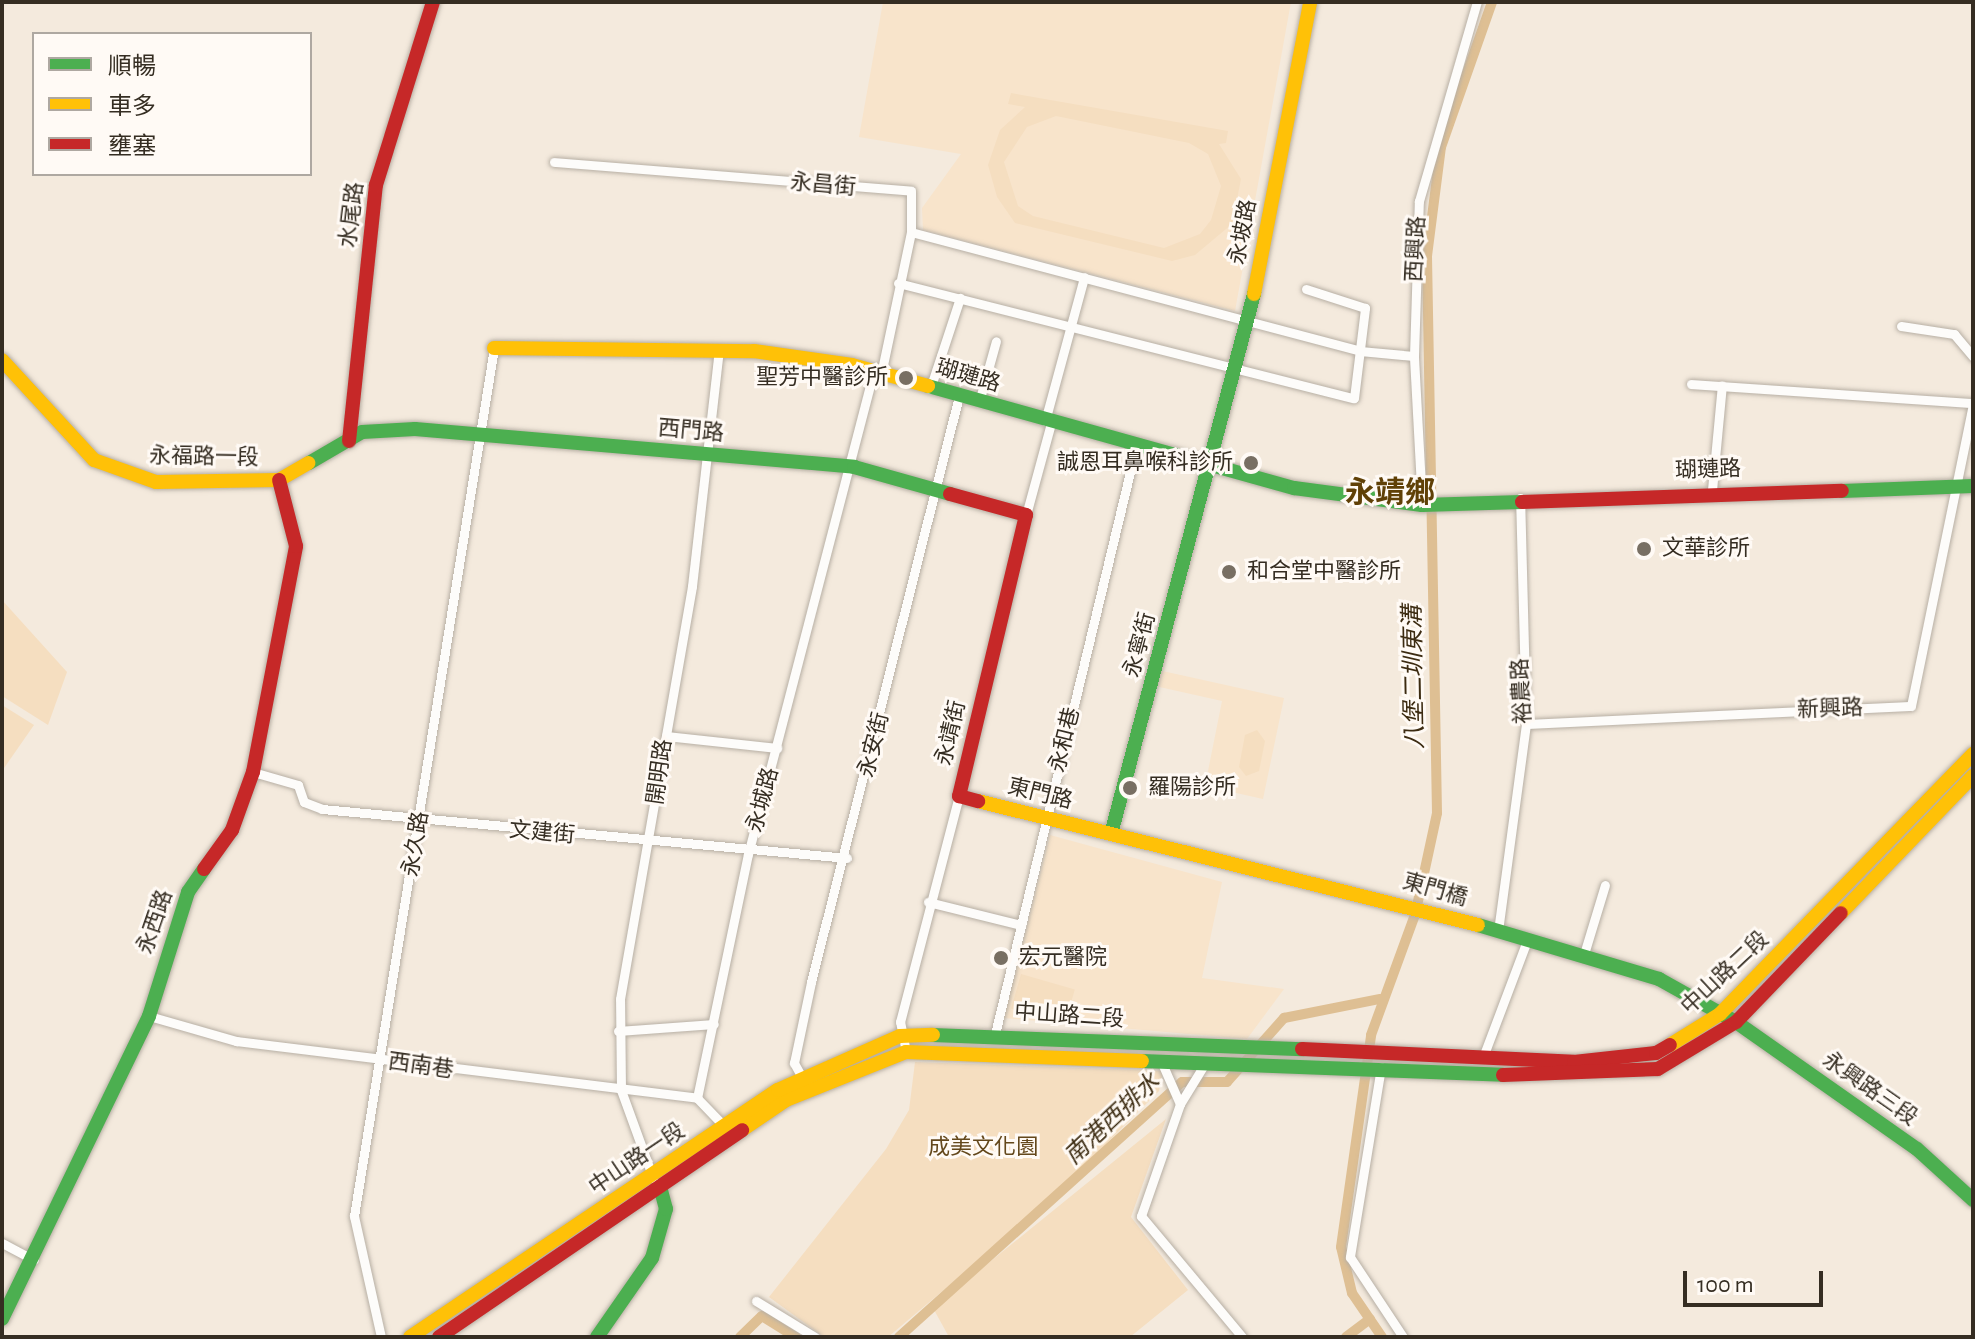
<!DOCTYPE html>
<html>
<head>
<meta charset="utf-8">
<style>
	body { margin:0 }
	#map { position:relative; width:1975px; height:1339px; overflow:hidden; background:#f4eadd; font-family:"Alegreya Sans","Noto Sans TC",sans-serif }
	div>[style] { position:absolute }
	.built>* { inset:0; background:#f8e4cb }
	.green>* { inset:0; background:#f5dec0; transform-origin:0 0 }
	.canal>* { height:10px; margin:-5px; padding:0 5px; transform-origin:5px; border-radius:5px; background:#debf93 }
	.roads { filter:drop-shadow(0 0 2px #b7afa4) drop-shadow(0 0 2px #b7afa4) }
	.street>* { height:9px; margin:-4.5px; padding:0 4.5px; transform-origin:4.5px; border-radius:4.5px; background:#fdfcfa }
	.fast>* { height:14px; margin:-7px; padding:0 7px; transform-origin:7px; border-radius:7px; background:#4caf50 }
	.slow>* { height:14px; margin:-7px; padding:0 7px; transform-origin:7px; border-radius:7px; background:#ffc107 }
	.jam>* { height:14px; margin:-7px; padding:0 7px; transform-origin:7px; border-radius:7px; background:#c62828 }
	.dots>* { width:22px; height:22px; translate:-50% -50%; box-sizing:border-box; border:4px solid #fffaf5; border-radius:50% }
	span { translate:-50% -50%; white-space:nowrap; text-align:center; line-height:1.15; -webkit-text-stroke:6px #fffaf5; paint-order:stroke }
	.street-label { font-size:22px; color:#352d22 }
	.poi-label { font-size:22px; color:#352d22 }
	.right { translate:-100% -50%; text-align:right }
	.left { translate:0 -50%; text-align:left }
	.park-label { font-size:22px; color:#64481c }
	.water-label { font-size:24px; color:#3c2b11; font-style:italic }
	.district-label { font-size:30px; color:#604006; font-weight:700 }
	.frame { position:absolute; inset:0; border:4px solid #352d22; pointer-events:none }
	.legend { position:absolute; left:32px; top:32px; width:280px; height:144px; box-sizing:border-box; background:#fffaf5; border:2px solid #aea8a1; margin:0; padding:10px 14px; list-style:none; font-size:24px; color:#352d22 }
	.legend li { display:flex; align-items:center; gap:16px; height:40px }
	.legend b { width:40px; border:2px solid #aea8a1 }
	.scale { position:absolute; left:1683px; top:1271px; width:140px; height:36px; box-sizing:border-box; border:4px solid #352d22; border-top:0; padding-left:10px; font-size:24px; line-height:28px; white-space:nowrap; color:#352d22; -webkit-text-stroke:6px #fffaf5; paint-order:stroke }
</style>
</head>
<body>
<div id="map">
	<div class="built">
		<i style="clip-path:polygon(883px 2px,1291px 2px,1235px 311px,923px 230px,922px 208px,961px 154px,859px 137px)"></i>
		<i style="clip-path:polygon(1158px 670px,1284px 698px,1263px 799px,1205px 786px,1222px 701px,1155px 686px)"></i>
		<i style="clip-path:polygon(1050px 835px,1222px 882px,1202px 978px,1284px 989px,1247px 1039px,1004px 1018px)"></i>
	</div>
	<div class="green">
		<i style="clip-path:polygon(evenodd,1011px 93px,1228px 131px,1226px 143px,1219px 144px,1241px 179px,1232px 224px,1195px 255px,1172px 261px,1015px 223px,997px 197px,988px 165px,1000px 130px,1025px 107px,1008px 104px,1011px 93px,1056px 116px,1189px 143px,1208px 154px,1221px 186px,1211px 220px,1200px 234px,1164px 248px,1033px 216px,1018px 206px,1004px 162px,1027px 127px,1056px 116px)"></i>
		<i style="clip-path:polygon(2px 600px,67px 672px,48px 725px,2px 696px)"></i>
		<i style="clip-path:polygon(2px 705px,34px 725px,2px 771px)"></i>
		<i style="clip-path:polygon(1257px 730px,1265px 741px,1259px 771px,1246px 776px,1239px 767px,1245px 735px)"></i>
		<i style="left:1021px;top:974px;width:56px;height:36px;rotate:16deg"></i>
		<i style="clip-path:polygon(915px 1062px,1163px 1071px,1159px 1091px,1048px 1202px,888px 1337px,824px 1337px,769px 1297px,886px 1149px,909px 1110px)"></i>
		<i style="clip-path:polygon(1166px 1119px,1131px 1217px,1188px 1290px,1130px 1337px,949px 1337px,933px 1308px)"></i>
	</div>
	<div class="canal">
		<i style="left:740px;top:1337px;width:30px;rotate:-44deg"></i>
		<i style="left:762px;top:1316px;width:40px;rotate:32deg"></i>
		<i style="left:899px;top:1337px;width:381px;rotate:-42deg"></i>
		<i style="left:1182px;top:1082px;width:45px"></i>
		<i style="left:1227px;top:1082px;width:86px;rotate:-48.3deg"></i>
		<i style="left:1284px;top:1018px;width:98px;rotate:-11.2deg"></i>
		<i style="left:1346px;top:1337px;width:30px;rotate:-37deg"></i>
		<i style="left:1382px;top:1337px;width:53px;rotate:-124.3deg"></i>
		<i style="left:1352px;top:1293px;width:47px;rotate:-103.4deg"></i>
		<i style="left:1341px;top:1247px;width:214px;rotate:-81.9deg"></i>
		<i style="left:1371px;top:1035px;width:128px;rotate:-69.9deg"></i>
		<i style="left:1415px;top:915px;width:104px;rotate:-77.8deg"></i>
		<i style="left:1437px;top:813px;width:557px;rotate:-91.03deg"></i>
		<i style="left:1427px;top:256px;width:110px;rotate:-82.7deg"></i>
		<i style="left:1441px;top:147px;width:154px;rotate:-70.6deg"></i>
	</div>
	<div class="roads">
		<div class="street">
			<i style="left:554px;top:162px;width:358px;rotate:4.6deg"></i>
			<i style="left:911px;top:191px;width:41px;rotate:90deg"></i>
			<i style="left:911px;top:232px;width:141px;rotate:101.9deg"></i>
			<i style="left:911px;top:232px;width:465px;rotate:14.8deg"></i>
			<i style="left:1360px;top:351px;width:54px;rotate:5.3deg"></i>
			<i style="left:898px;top:283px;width:470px;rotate:14.2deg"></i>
			<i style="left:1354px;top:398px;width:91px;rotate:-83deg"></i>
			<i style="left:1365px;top:308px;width:62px;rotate:-162.1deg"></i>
			<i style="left:1901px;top:326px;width:54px;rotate:8.6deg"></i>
			<i style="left:1954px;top:334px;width:30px;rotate:50deg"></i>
			<i style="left:1691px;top:384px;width:283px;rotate:3.9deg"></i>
			<i style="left:930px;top:389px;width:96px;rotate:-71.8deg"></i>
			<i style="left:979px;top:402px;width:63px;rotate:-74.4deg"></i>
			<i style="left:1045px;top:421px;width:149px;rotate:-74.8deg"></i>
			<i style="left:1712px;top:490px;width:105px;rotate:-84.6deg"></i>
			<i style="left:1422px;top:505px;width:149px;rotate:-93.1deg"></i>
			<i style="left:1414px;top:356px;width:155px;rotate:-88.2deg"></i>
			<i style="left:1419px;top:201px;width:207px;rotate:-73.8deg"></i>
			<i style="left:1026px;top:515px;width:95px;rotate:-74.8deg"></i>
			<i style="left:1526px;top:724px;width:385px;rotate:-2.7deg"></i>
			<i style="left:1911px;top:706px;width:309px;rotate:-78.4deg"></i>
			<i style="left:666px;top:736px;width:112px;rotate:6.2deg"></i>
			<i style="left:253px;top:772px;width:47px;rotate:16.1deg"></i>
			<i style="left:298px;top:785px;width:18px;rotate:71deg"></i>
			<i style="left:304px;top:802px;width:19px;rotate:21deg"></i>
			<i style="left:322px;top:809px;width:527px;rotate:5.33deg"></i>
			<i style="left:928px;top:902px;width:96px;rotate:13.9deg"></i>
			<i style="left:1498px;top:931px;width:209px;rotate:-82.3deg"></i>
			<i style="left:1526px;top:724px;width:226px;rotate:-91.5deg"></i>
			<i style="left:1584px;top:954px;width:72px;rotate:-73.1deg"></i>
			<i style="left:149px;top:1016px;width:91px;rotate:16deg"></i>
			<i style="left:236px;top:1041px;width:465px;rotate:7deg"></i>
			<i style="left:618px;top:1031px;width:96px;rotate:-4.2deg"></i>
			<i style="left:995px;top:1034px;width:604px;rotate:-76.49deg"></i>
			<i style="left:906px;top:1052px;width:31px;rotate:-101deg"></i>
			<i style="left:900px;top:1022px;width:234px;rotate:-75.4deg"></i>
			<i style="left:1483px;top:1057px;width:127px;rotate:-69.3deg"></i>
			<i style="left:1161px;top:1061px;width:47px;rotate:66.2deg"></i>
			<i style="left:1204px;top:1065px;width:46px;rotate:121.6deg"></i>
			<i style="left:1180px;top:1104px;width:119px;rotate:109.2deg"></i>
			<i style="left:1141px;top:1216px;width:158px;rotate:50.1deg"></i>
			<i style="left:1381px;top:1067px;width:193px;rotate:99.3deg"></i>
			<i style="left:1350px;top:1257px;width:96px;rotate:56.5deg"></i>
			<i style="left:804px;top:1081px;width:21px;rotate:-119deg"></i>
			<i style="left:794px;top:1063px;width:83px;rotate:-78.1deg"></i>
			<i style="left:811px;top:982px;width:604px;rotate:-75.83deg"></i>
			<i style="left:724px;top:1126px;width:39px;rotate:-134deg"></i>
			<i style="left:697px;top:1098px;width:249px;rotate:-78.2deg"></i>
			<i style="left:748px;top:854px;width:500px;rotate:-75.41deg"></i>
			<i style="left:653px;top:1178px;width:94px;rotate:-110deg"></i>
			<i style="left:621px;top:1090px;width:91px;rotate:-90.6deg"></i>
			<i style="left:620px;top:999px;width:419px;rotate:-80.1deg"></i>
			<i style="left:692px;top:586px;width:238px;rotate:-83.5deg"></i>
			<i style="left:2px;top:1243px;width:36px;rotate:28deg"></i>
			<i style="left:756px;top:1301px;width:69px;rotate:31.4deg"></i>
			<i style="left:381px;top:1337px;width:124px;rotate:-102.6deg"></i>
			<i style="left:354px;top:1216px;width:879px;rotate:-80.84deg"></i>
		</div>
		<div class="fast">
			<i style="left:928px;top:386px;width:380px;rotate:15.6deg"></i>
			<i style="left:1294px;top:488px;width:129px;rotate:7.6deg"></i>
			<i style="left:1422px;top:505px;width:100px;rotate:-1.7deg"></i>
			<i style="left:309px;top:463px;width:61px;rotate:-30.3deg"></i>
			<i style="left:362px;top:432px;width:53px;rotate:-3.2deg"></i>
			<i style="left:415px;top:429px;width:441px;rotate:4.9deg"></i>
			<i style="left:854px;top:467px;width:100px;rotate:15.7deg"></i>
			<i style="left:1842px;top:491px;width:131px;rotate:-2.2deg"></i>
			<i style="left:1111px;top:834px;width:559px;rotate:-75.17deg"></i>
			<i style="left:1478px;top:925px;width:189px;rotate:16.6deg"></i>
			<i style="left:1659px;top:979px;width:88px;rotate:29.2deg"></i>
			<i style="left:1736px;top:1022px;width:221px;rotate:35.1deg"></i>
			<i style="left:1917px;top:1149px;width:76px;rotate:42.3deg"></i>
			<i style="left:933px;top:1035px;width:369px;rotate:2.2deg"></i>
			<i style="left:1142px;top:1061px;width:361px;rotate:2.2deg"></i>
			<i style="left:2px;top:1319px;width:337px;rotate:-64.1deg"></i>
			<i style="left:149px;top:1016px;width:130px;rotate:-72.5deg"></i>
			<i style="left:188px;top:892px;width:28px;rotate:-55deg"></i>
			<i style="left:597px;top:1337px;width:96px;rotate:-55.2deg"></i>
			<i style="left:652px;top:1258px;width:51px;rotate:-74.1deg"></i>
			<i style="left:666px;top:1209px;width:23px;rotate:-105deg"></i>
		</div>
		<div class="slow">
			<i style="left:1254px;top:294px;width:297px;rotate:-79.1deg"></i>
			<i style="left:494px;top:348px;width:260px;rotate:0.7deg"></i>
			<i style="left:754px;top:351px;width:99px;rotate:8.1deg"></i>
			<i style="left:852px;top:365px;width:79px;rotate:15.4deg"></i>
			<i style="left:2px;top:360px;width:136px;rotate:47.4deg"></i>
			<i style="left:94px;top:460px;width:66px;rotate:19.5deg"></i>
			<i style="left:156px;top:482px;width:123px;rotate:-0.9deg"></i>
			<i style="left:279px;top:480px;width:34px;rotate:-30deg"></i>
			<i style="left:978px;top:801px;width:515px;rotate:13.93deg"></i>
			<i style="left:1841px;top:913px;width:190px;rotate:-46.1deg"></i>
			<i style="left:1670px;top:1045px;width:59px;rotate:-31.8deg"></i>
			<i style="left:1720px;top:1014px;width:363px;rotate:-45.8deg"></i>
			<i style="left:742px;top:1130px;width:53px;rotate:-34.3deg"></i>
			<i style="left:786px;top:1100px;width:129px;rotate:-21.8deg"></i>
			<i style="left:906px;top:1052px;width:236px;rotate:2.2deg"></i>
			<i style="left:410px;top:1337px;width:443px;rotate:-33.9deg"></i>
			<i style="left:778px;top:1090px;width:133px;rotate:-23.9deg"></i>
			<i style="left:900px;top:1036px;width:33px;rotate:-2deg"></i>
		</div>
		<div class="jam">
			<i style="left:349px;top:441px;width:257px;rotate:-84deg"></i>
			<i style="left:376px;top:185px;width:192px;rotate:-72.7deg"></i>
			<i style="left:950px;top:494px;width:79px;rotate:15.4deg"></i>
			<i style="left:1026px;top:515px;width:289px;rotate:103.4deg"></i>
			<i style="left:959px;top:796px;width:20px;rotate:15deg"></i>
			<i style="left:1522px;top:502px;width:320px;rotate:-2deg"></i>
			<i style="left:204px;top:869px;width:48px;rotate:-54.3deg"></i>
			<i style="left:232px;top:830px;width:62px;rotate:-70.1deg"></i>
			<i style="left:253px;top:772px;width:230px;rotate:-79.2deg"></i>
			<i style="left:296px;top:546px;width:68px;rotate:-104.4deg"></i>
			<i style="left:1302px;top:1049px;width:272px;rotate:2.7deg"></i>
			<i style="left:1574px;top:1062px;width:82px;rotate:-6.3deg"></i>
			<i style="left:1656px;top:1053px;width:16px;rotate:-30deg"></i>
			<i style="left:1503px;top:1075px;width:155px;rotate:-2.2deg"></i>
			<i style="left:1658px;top:1069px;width:91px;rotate:-31.1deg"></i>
			<i style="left:1736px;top:1022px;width:151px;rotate:-46.1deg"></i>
			<i style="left:439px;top:1337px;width:367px;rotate:-34.3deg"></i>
		</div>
	</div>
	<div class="dots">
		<i style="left:906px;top:378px;background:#786f63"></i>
		<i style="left:1251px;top:463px;background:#786f63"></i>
		<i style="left:1644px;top:549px;background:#786f63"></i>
		<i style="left:1229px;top:572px;background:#786f63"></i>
		<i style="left:1130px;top:788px;background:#786f63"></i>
		<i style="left:1001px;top:958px;background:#786f63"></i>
	</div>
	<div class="street-label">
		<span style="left:823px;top:185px;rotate:5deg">永昌街</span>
		<span style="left:352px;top:215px;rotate:-83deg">水尾路</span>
		<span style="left:1243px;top:232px;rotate:-79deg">永坡路</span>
		<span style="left:1416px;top:249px;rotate:-87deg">西興路</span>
		<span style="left:968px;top:376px;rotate:16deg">瑚璉路</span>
		<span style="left:691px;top:431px;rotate:5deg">西門路</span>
		<span style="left:204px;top:457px;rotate:1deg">永福路一段</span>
		<span style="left:1708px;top:470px;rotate:-2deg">瑚璉路</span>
		<span style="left:1140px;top:645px;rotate:-75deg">永寧街</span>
		<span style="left:1522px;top:691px;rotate:-93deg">裕農路</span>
		<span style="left:1830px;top:709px;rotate:-2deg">新興路</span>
		<span style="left:951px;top:733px;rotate:-77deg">永靖街</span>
		<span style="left:1065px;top:740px;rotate:-76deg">永和巷</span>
		<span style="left:874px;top:745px;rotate:-76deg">永安街</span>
		<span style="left:660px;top:772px;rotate:-82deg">開明路</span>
		<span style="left:1040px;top:794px;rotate:14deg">東門路</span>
		<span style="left:763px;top:800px;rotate:-75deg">永城路</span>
		<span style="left:542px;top:833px;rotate:5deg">文建街</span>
		<span style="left:416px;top:844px;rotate:-81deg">永久路</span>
		<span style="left:1435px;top:890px;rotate:16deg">東門橋</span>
		<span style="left:155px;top:922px;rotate:-71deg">永西路</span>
		<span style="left:1725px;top:973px;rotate:-43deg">中山路二段</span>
		<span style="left:1069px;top:1016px;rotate:4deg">中山路二段</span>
		<span style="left:421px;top:1066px;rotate:8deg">西南巷</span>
		<span style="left:1870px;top:1089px;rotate:35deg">永興路三段</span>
		<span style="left:637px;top:1159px;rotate:-34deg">中山路一段</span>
	</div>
	<div class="poi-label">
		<span class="right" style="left:888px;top:378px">聖芳中醫診所</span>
		<span class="right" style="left:1233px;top:463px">誠恩耳鼻喉科診所</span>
		<span class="left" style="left:1662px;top:549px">文華診所</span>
		<span class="left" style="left:1247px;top:572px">和合堂中醫診所</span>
		<span class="left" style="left:1148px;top:788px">羅陽診所</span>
		<span class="left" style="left:1019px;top:958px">宏元醫院</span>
	</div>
	<div class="park-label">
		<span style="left:983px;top:1148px">成美文化園</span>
	</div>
	<div class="water-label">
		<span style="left:1415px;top:677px;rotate:-91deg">八堡二圳東溝</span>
		<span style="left:1113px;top:1120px;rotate:-43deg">南港西排水</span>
	</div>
	<div class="district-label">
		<span style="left:1390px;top:493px">永靖鄉</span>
	</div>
	<div class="frame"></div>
	<ul class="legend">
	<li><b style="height:10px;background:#4caf50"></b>順暢</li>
	<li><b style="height:10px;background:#ffc107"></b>車多</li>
	<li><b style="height:10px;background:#c62828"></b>壅塞</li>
	</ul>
	<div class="scale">100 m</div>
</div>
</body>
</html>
